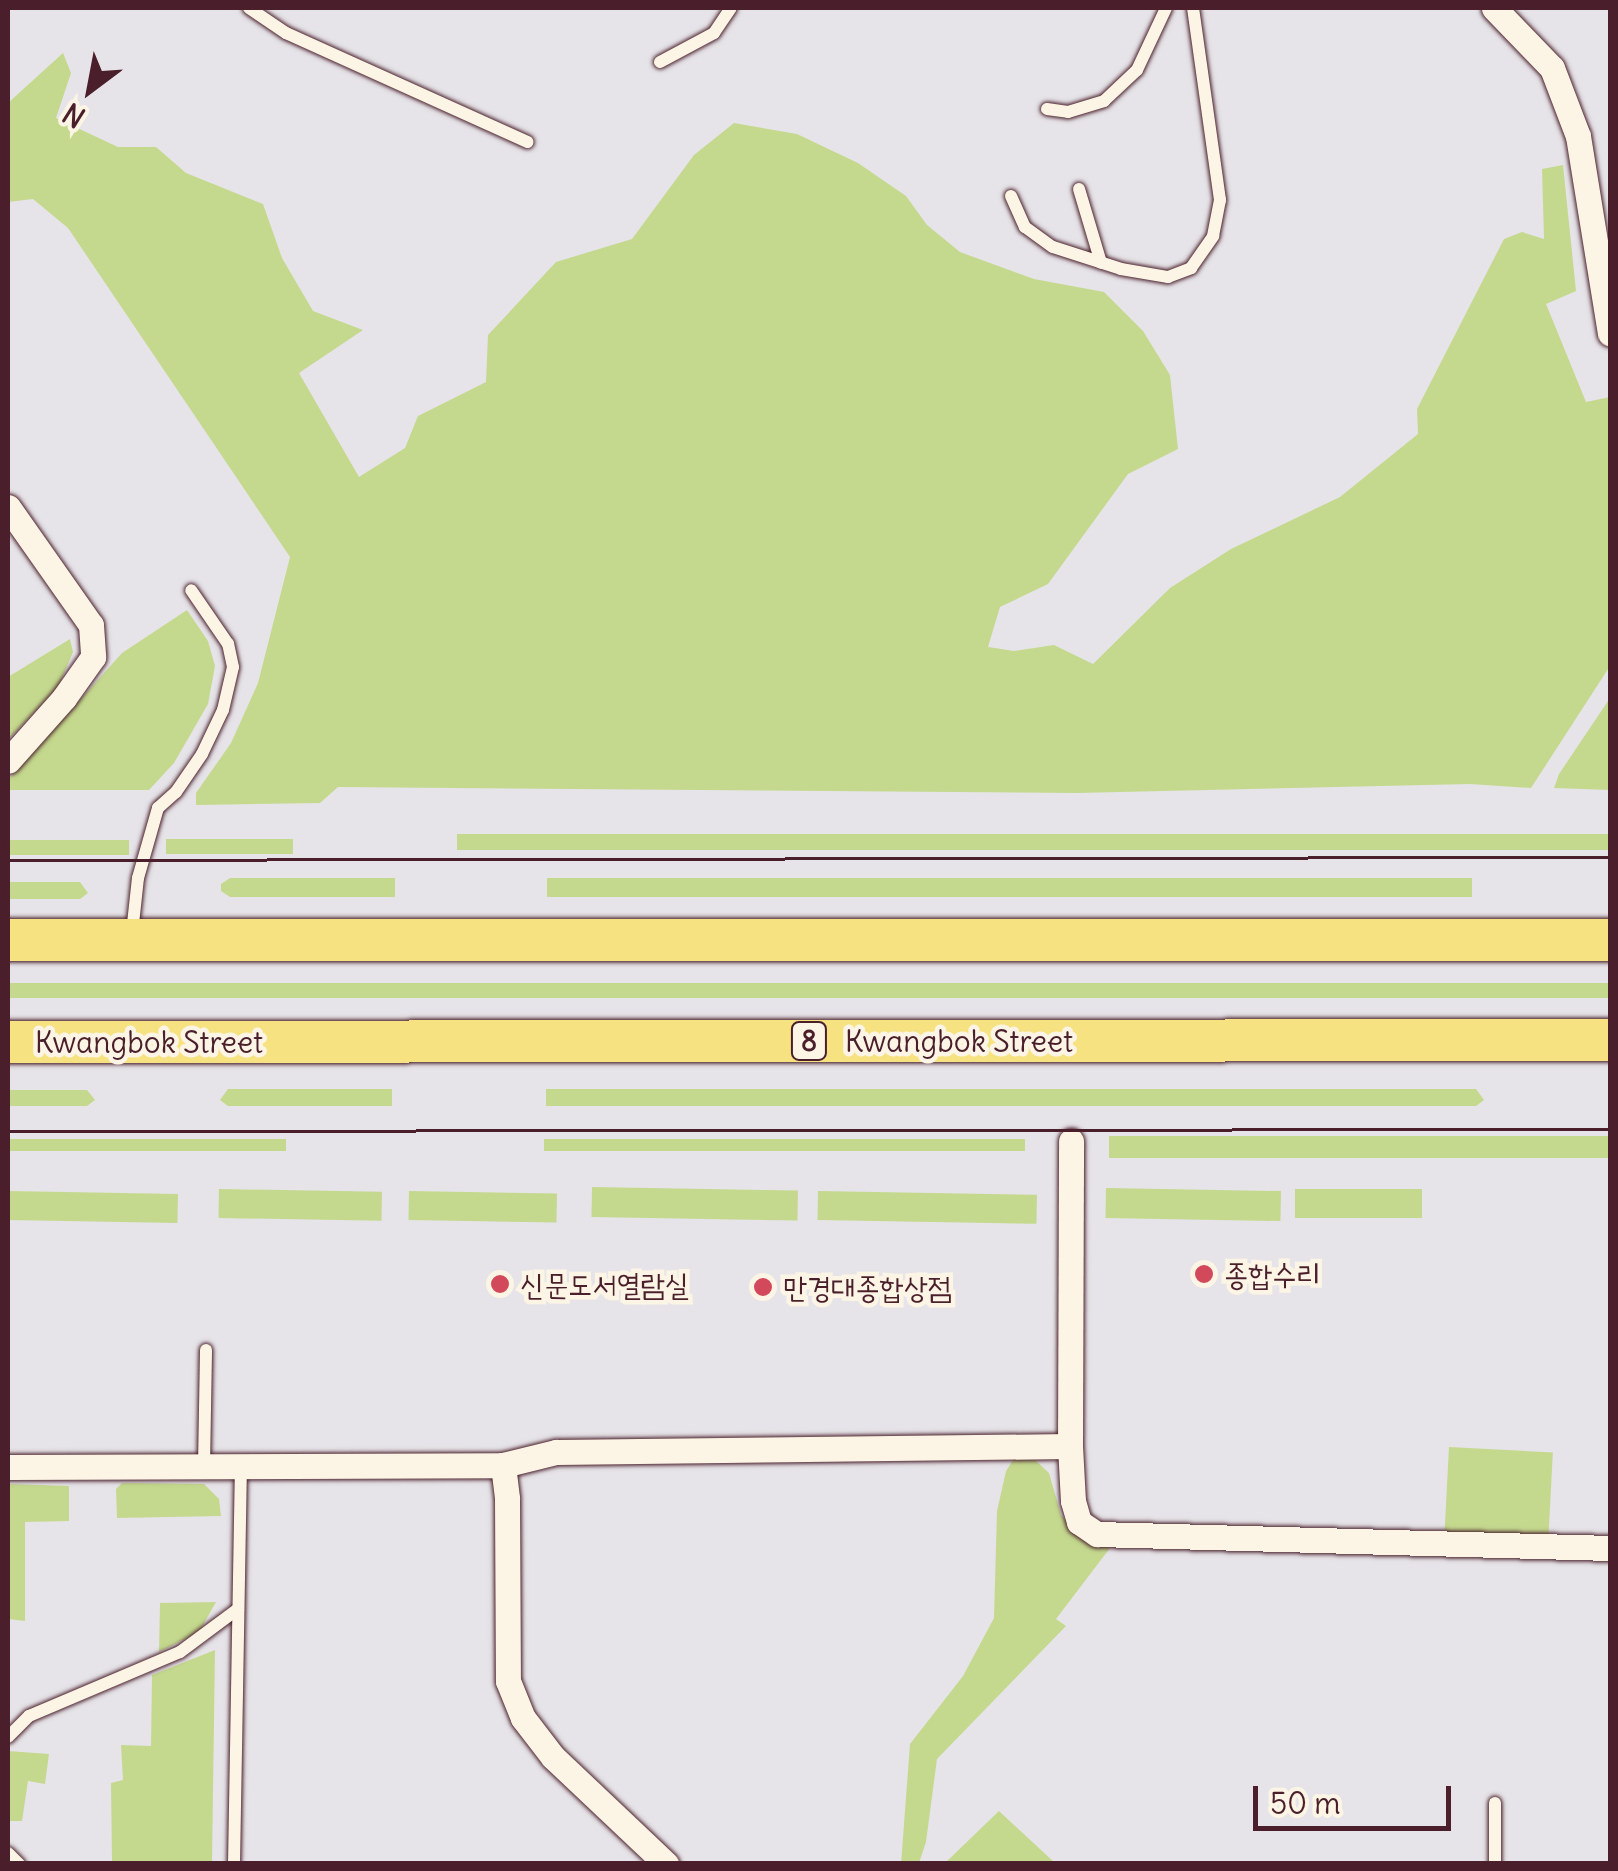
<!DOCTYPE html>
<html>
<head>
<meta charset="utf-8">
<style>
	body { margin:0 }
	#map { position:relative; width:1618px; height:1871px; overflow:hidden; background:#e6e4e8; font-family:Delius,"Poor Story",sans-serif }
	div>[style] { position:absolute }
	.green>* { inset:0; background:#c4d98e; transform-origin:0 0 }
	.roads { filter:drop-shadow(0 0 2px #4a1f2b) drop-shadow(0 0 2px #4a1f2b) }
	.service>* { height:12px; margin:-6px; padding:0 6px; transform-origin:6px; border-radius:6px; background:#fcf5e5 }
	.minor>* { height:25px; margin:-12.5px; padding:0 12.5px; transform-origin:12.5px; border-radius:12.5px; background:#fcf5e5 }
	.trunk>* { height:42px; margin:-21px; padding:0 21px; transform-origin:21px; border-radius:21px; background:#f7e281 }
	.tram>* { height:2.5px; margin:-1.25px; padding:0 1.25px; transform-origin:1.25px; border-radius:1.25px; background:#4a1f2b }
	.dots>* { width:28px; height:28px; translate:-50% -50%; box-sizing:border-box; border:5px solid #fcf5e5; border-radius:50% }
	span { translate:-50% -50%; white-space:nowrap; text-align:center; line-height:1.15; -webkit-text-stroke:9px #fcf5e5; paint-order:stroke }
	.shield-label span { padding:2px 8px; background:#fcf5e5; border:2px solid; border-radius:8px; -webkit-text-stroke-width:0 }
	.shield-label { font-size:28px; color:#4a1f2b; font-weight:700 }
	.street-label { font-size:30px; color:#4a1f2b }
	.poi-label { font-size:30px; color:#4a1f2b }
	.left { translate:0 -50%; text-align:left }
	.frame { position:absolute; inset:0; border:10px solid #4a1f2b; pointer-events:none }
	.north { position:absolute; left:40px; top:40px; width:100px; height:100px; -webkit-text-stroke:8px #fcf5e5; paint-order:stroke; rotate:212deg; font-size:28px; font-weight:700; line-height:40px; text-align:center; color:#4a1f2b }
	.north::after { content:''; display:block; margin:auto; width:35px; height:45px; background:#4a1f2b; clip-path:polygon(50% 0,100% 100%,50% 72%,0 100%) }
	.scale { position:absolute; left:1253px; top:1786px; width:198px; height:45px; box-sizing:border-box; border:5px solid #4a1f2b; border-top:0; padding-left:12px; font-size:30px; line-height:35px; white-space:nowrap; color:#4a1f2b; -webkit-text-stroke:8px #fcf5e5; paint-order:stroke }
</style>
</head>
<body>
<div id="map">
	<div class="green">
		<i style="clip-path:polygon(63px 53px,71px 73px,56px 118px,118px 147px,156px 147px,186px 173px,263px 204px,282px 258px,313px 311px,363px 330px,299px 373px,359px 477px,405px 448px,418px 416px,486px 382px,488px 335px,556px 262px,632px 239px,694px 155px,734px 123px,797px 134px,858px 163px,906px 196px,927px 225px,960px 252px,1034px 279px,1104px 292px,1143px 331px,1170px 375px,1178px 449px,1128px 474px,1048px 584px,1000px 607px,988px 647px,1014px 651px,1054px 645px,1093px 664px,1170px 588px,1231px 549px,1340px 497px,1418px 434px,1417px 409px,1504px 239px,1522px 232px,1544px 239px,1542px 169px,1563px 165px,1576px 291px,1546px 304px,1586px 402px,1610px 397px,1610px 666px,1531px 788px,1470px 784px,1077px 793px,338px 787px,320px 803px,196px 805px,196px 793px,231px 743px,258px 683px,290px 557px,68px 228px,33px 199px,8px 202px,8px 103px)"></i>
		<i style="clip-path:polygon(187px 610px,208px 641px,215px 666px,208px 704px,174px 763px,149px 790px,8px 790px,8px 780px,122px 653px)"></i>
		<i style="clip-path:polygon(70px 639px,73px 652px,58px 687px,8px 740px,8px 677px)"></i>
		<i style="clip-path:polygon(1610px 698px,1610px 790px,1554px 788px,1559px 774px)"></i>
		<i style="left:1610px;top:834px;width:16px;height:1153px;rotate:90deg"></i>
		<i style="left:166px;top:839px;width:127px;height:15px"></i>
		<i style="left:8px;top:840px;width:121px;height:15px"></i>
		<i style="clip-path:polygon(230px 878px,395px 878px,395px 897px,230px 897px,221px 891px,221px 884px)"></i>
		<i style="left:547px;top:878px;width:925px;height:19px"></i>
		<i style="clip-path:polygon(8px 882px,80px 882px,88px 893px,80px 899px,8px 899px)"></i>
		<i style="left:1610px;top:983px;width:15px;height:1602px;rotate:90deg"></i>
		<i style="clip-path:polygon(228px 1089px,392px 1089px,392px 1106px,228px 1106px,220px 1100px)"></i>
		<i style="clip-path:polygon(546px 1089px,1476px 1089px,1484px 1100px,1476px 1106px,546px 1106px)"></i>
		<i style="clip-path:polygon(8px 1090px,87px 1090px,95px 1100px,87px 1106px,8px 1106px)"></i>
		<i style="left:1109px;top:1136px;width:501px;height:22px"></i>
		<i style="left:8px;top:1139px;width:278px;height:12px"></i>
		<i style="left:544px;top:1139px;width:481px;height:12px"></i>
		<i style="left:592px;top:1187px;width:206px;height:30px;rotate:1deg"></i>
		<i style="left:1106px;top:1188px;width:175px;height:30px;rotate:1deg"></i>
		<i style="left:219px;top:1189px;width:163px;height:29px;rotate:1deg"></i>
		<i style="left:1295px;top:1189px;width:127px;height:29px"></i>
		<i style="left:8px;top:1191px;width:170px;height:29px;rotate:1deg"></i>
		<i style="left:409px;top:1191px;width:148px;height:29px;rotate:1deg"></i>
		<i style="left:818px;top:1191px;width:219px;height:29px;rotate:1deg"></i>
		<i style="left:1449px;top:1447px;width:104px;height:89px;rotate:3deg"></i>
		<i style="clip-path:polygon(1015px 1457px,1032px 1457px,1049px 1473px,1061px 1515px,1075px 1530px,1110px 1548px,1056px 1619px,1066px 1626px,937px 1759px,926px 1842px,919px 1863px,901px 1864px,910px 1744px,963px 1676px,994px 1618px,997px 1511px,1006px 1471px)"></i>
		<i style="clip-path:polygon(122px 1483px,204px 1484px,219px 1499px,221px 1516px,117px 1518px,116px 1489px)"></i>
		<i style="clip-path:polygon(8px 1484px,69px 1486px,69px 1521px,25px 1522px,25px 1621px,8px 1619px)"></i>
		<i style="clip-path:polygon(216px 1602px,199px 1632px,159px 1652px,160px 1603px)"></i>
		<i style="clip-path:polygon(215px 1650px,212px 1863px,112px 1863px,111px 1783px,123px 1780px,121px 1745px,151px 1746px,152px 1675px)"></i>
		<i style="clip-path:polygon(8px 1751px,49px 1754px,45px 1784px,28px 1781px,22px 1821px,8px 1821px)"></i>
		<i style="clip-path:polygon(999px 1811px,1055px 1863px,945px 1863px)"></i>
	</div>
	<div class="roads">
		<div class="service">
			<i style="left:249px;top:8px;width:45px;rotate:34deg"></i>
			<i style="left:286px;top:33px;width:265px;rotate:24.3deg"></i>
			<i style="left:660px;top:62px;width:61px;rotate:-28.2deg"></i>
			<i style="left:714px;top:33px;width:30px;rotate:-56deg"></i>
			<i style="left:1047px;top:109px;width:21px;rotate:8deg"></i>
			<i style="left:1068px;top:112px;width:38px;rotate:-17deg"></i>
			<i style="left:1104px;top:101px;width:45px;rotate:-43.2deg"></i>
			<i style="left:1137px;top:70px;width:68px;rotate:-64.9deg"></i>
			<i style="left:1079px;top:189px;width:77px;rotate:73.4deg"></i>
			<i style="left:1011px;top:196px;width:34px;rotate:66deg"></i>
			<i style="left:1025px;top:227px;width:34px;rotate:36deg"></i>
			<i style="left:1053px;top:247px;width:71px;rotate:17.9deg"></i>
			<i style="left:1121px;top:269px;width:48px;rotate:9.7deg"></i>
			<i style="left:1168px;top:277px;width:25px;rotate:-21deg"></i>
			<i style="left:1191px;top:268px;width:39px;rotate:-55deg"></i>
			<i style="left:1213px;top:236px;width:37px;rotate:-79deg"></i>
			<i style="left:1220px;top:200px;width:194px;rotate:-98deg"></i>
			<i style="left:132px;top:933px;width:55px;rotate:-83.8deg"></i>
			<i style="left:138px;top:878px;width:73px;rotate:-74.1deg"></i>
			<i style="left:158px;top:808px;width:24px;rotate:-42deg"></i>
			<i style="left:176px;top:792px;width:46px;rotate:-55.6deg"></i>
			<i style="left:202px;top:754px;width:49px;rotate:-64.5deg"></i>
			<i style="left:223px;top:710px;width:44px;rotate:-76.9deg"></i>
			<i style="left:233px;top:667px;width:24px;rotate:-102deg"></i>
			<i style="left:228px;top:644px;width:65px;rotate:-124.4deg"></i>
			<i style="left:204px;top:1466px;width:116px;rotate:-89deg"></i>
			<i style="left:8px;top:1737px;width:30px;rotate:-45deg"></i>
			<i style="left:29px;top:1716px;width:164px;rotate:-23deg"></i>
			<i style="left:180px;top:1652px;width:72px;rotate:-36.6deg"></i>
			<i style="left:1495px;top:1803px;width:61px;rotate:90deg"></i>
			<i style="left:8px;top:1853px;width:16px;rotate:45deg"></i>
			<i style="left:234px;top:1864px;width:399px;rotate:-89deg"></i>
		</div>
		<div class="minor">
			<i style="left:1494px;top:8px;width:83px;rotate:46deg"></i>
			<i style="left:1552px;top:68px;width:73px;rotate:69.1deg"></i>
			<i style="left:1578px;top:136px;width:200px;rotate:80.8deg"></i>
			<i style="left:8px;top:507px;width:144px;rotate:54.9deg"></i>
			<i style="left:91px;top:625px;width:32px;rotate:86deg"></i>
			<i style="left:93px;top:657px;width:50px;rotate:125.3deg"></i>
			<i style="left:64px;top:698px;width:84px;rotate:131.6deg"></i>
			<i style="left:1070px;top:1446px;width:55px;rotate:86.9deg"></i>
			<i style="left:1073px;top:1501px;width:22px;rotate:74deg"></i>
			<i style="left:1079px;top:1522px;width:22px;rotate:34deg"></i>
			<i style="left:1097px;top:1534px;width:513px;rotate:1.56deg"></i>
			<i style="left:503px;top:1465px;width:55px;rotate:-13.8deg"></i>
			<i style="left:556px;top:1452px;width:514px;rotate:-0.67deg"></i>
			<i style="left:1070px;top:1446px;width:305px;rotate:-89.8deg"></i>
			<i style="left:8px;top:1467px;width:495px;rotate:-0.2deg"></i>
			<i style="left:503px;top:1465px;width:34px;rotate:83deg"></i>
			<i style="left:507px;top:1499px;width:182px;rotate:89.7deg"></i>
			<i style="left:508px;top:1681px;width:40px;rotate:68deg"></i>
			<i style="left:523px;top:1718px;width:49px;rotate:52.4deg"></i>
			<i style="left:553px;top:1757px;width:156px;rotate:43.4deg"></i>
		</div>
		<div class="trunk">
			<i style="left:8px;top:940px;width:1602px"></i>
			<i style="left:8px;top:1042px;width:1602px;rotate:-0.07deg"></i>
		</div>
	</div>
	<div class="tram">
		<i style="left:8px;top:860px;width:1602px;rotate:-0.11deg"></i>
		<i style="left:8px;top:1131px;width:1602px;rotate:-0.07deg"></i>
	</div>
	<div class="dots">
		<i style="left:1204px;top:1274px;background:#d1495b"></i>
		<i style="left:500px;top:1284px;background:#d1495b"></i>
		<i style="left:763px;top:1287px;background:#d1495b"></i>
	</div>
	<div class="shield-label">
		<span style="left:809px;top:1041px">8</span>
	</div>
	<div class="street-label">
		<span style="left:959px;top:1041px">Kwangbok Street</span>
		<span style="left:149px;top:1042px">Kwangbok Street</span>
	</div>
	<div class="poi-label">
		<span class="left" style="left:1224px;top:1274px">종합수리</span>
		<span class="left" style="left:520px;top:1284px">신문도서열람실</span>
		<span class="left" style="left:783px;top:1287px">만경대종합상점</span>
	</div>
	<div class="frame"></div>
	<div class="north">N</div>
	<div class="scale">50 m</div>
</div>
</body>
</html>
